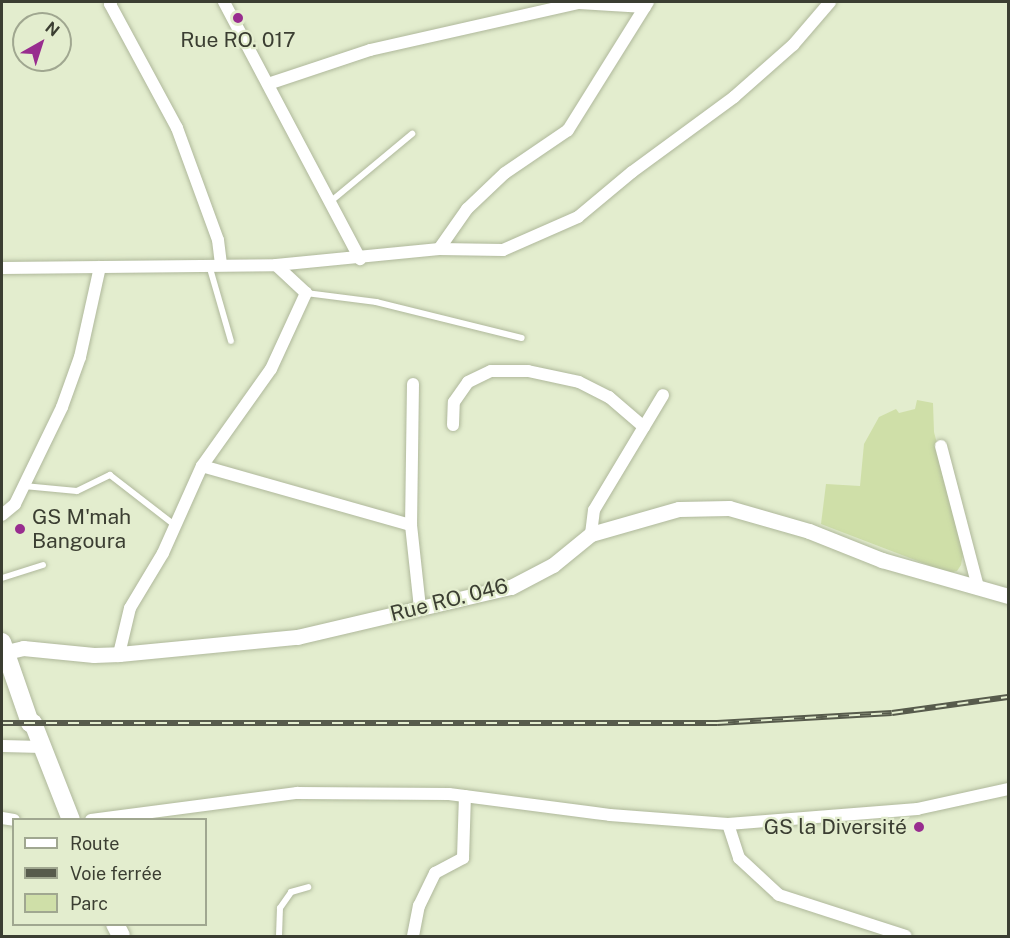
<!DOCTYPE html>
<html>
<head>
<meta charset="utf-8">
<style>
	body { margin:0 }
	#map { position:relative; width:1010px; height:938px; overflow:hidden; background:#e3edce; font-family:"Public Sans",sans-serif }
	div>[style] { position:absolute }
	.green>* { inset:0; background:#cfdfa8 }
	.roads { filter:drop-shadow(0 0 2px #afb89b) drop-shadow(0 0 2px #afb89b) }
	.service>* { height:6px; margin:-3px; padding:0 3px; transform-origin:3px; border-radius:3px; background:#fff }
	.minor>* { height:12px; margin:-6px; padding:0 6px; transform-origin:6px; border-radius:6px; background:#fff }
	.tertiary>* { height:15px; margin:-7.5px; padding:0 7.5px; transform-origin:7.5px; border-radius:7.5px; background:#fff }
	.secondary>* { height:18px; margin:-9px; padding:0 9px; transform-origin:9px; border-radius:9px; background:#fff }
	.rail>* { height:6px; margin-top:-3px; transform-origin:0; background:repeating-linear-gradient(90deg,#e3edce 0 11px,#575b4c 0 22px); box-sizing:border-box; border-block:2px solid #575b4c }
	.dots>* { width:16px; height:16px; translate:-50% -50%; box-sizing:border-box; border:3px solid #e3edce; border-radius:50% }
	span { translate:-50% -50%; white-space:nowrap; text-align:center; line-height:1.15; -webkit-text-stroke:4.5px #e3edce; paint-order:stroke }
	.poi-label { font-size:21px; color:#3b3e32 }
	.left { translate:0 -50%; text-align:left }
	.right { translate:-100% -50%; text-align:right }
	.street-label { font-size:21px; color:#3b3e32 }
	.frame { position:absolute; inset:0; border:3px solid #3b3e32; pointer-events:none }
	.legend { position:absolute; left:12px; top:818px; width:195px; height:108px; box-sizing:border-box; background:#e3edce; border:2px solid #a0a790; margin:0; padding:8px 10px; list-style:none; font-size:18px; color:#3b3e32 }
	.legend li { display:flex; align-items:center; gap:12px; height:30px }
	.legend b { width:30px; border:2px solid #a0a790 }
	.north { position:absolute; left:12px; top:12px; width:60px; height:60px; box-sizing:border-box; background:#e3edce; border:2px solid #a0a790; border-radius:50%; rotate:39deg; font-size:16px; font-weight:700; line-height:24px; text-align:center; color:#3b3e32 }
	.north::after { content:''; display:block; margin:auto; width:21px; height:27px; background:#982d8f; clip-path:polygon(50% 0,100% 100%,50% 72%,0 100%) }
</style>
</head>
<body>
<div id="map">
	<div class="green">
		<i style="clip-path:polygon(917px 400px,933px 403px,934px 432px,964px 548px,961px 565px,957px 571px,949px 573px,821px 524px,826px 484px,860px 486px,864px 444px,879px 417px,896px 409px,899px 413px,915px 409px)"></i>
	</div>
	<div class="roads">
		<div class="service">
			<i style="left:330px;top:202px;width:107px;rotate:-39.7deg"></i>
			<i style="left:209px;top:265px;width:79px;rotate:73.9deg"></i>
			<i style="left:306px;top:293px;width:71px;rotate:7.3deg"></i>
			<i style="left:376px;top:302px;width:150px;rotate:13.9deg"></i>
			<i style="left:24px;top:486px;width:53px;rotate:5.4deg"></i>
			<i style="left:77px;top:491px;width:37px;rotate:-26deg"></i>
			<i style="left:110px;top:475px;width:83px;rotate:37.7deg"></i>
			<i style="left:2px;top:578px;width:43px;rotate:-17.6deg"></i>
			<i style="left:279px;top:936px;width:28px;rotate:-88deg"></i>
			<i style="left:280px;top:908px;width:19px;rotate:-55deg"></i>
			<i style="left:291px;top:892px;width:18px;rotate:-16deg"></i>
		</div>
		<div class="minor">
			<i style="left:111px;top:2px;width:2px;rotate:117deg"></i>
			<i style="left:110px;top:4px;width:141px;rotate:61.6deg"></i>
			<i style="left:177px;top:128px;width:119px;rotate:69.9deg"></i>
			<i style="left:218px;top:240px;width:25px;rotate:83deg"></i>
			<i style="left:224px;top:2px;width:291px;rotate:62.1deg"></i>
			<i style="left:268px;top:84px;width:108px;rotate:-18.4deg"></i>
			<i style="left:370px;top:50px;width:214px;rotate:-12.7deg"></i>
			<i style="left:579px;top:3px;width:66px;rotate:3.5deg"></i>
			<i style="left:439px;top:249px;width:49px;rotate:-55deg"></i>
			<i style="left:467px;top:209px;width:52px;rotate:-43.5deg"></i>
			<i style="left:505px;top:173px;width:76px;rotate:-34.3deg"></i>
			<i style="left:568px;top:130px;width:151px;rotate:-58deg"></i>
			<i style="left:2px;top:268px;width:274px;rotate:-0.6deg"></i>
			<i style="left:276px;top:265px;width:164px;rotate:-5.6deg"></i>
			<i style="left:439px;top:249px;width:64px;rotate:0.9deg"></i>
			<i style="left:503px;top:250px;width:82px;rotate:-23.7deg"></i>
			<i style="left:578px;top:217px;width:70px;rotate:-39.8deg"></i>
			<i style="left:632px;top:172px;width:127px;rotate:-36.3deg"></i>
			<i style="left:734px;top:97px;width:79px;rotate:-41.4deg"></i>
			<i style="left:793px;top:45px;width:57px;rotate:-49.3deg"></i>
			<i style="left:413px;top:384px;width:141px;rotate:90.8deg"></i>
			<i style="left:411px;top:525px;width:83px;rotate:83.8deg"></i>
			<i style="left:453px;top:425px;width:23px;rotate:-88deg"></i>
			<i style="left:454px;top:402px;width:24px;rotate:-55deg"></i>
			<i style="left:468px;top:382px;width:25px;rotate:-26deg"></i>
			<i style="left:491px;top:371px;width:37px"></i>
			<i style="left:528px;top:371px;width:52px;rotate:12.2deg"></i>
			<i style="left:579px;top:382px;width:34px;rotate:27deg"></i>
			<i style="left:609px;top:397px;width:46px;rotate:40.6deg"></i>
			<i style="left:941px;top:446px;width:146px;rotate:75.3deg"></i>
			<i style="left:202px;top:466px;width:217px;rotate:15.8deg"></i>
			<i style="left:2px;top:515px;width:17px;rotate:-40deg"></i>
			<i style="left:15px;top:504px;width:108px;rotate:-64.1deg"></i>
			<i style="left:62px;top:407px;width:53px;rotate:-70.2deg"></i>
			<i style="left:80px;top:357px;width:92px;rotate:-77.5deg"></i>
			<i style="left:591px;top:534px;width:24px;rotate:-83deg"></i>
			<i style="left:594px;top:510px;width:134px;rotate:-59deg"></i>
			<i style="left:119px;top:654px;width:47px;rotate:-76.6deg"></i>
			<i style="left:130px;top:608px;width:64px;rotate:-59deg"></i>
			<i style="left:163px;top:553px;width:95px;rotate:-65.9deg"></i>
			<i style="left:202px;top:466px;width:119px;rotate:-54.6deg"></i>
			<i style="left:271px;top:369px;width:84px;rotate:-65.3deg"></i>
			<i style="left:306px;top:293px;width:41px;rotate:-137deg"></i>
			<i style="left:2px;top:746px;width:40px;rotate:1.4deg"></i>
			<i style="left:2px;top:818px;width:12px;rotate:9deg"></i>
			<i style="left:91px;top:820px;width:208px;rotate:-7.5deg"></i>
			<i style="left:297px;top:793px;width:152px;rotate:0.4deg"></i>
			<i style="left:449px;top:794px;width:162px;rotate:7.4deg"></i>
			<i style="left:610px;top:815px;width:118px;rotate:4.4deg"></i>
			<i style="left:728px;top:824px;width:190px;rotate:-4.5deg"></i>
			<i style="left:917px;top:809px;width:93px;rotate:-12.4deg"></i>
			<i style="left:728px;top:824px;width:36px;rotate:72deg"></i>
			<i style="left:739px;top:858px;width:54px;rotate:42.8deg"></i>
			<i style="left:779px;top:895px;width:133px;rotate:17.9deg"></i>
			<i style="left:413px;top:936px;width:31px;rotate:-79deg"></i>
			<i style="left:419px;top:906px;width:37px;rotate:-64deg"></i>
			<i style="left:435px;top:873px;width:32px;rotate:-28deg"></i>
			<i style="left:463px;top:858px;width:62px;rotate:-88.2deg"></i>
		</div>
		<div class="tertiary">
			<i style="left:2px;top:653px;width:22px;rotate:-13deg"></i>
			<i style="left:23px;top:648px;width:71px;rotate:5.6deg"></i>
			<i style="left:94px;top:655px;width:25px;rotate:-2deg"></i>
			<i style="left:119px;top:654px;width:179px;rotate:-5.5deg"></i>
			<i style="left:297px;top:637px;width:220px;rotate:-13.2deg"></i>
			<i style="left:511px;top:587px;width:47px;rotate:-27.6deg"></i>
			<i style="left:553px;top:565px;width:49px;rotate:-39.2deg"></i>
			<i style="left:591px;top:534px;width:91px;rotate:-15.9deg"></i>
			<i style="left:679px;top:509px;width:50px;rotate:-1.1deg"></i>
			<i style="left:729px;top:508px;width:83px;rotate:16deg"></i>
			<i style="left:809px;top:531px;width:79px;rotate:21.7deg"></i>
			<i style="left:882px;top:560px;width:131px;rotate:15.9deg"></i>
		</div>
		<div class="secondary">
			<i style="left:2px;top:642px;width:86px;rotate:70.9deg"></i>
			<i style="left:30px;top:723px;width:3px"></i>
			<i style="left:33px;top:723px;width:104px;rotate:68.6deg"></i>
			<i style="left:115px;top:924px;width:13px;rotate:63deg"></i>
		</div>
	</div>
	<div class="rail">
		<i style="left:2px;top:723px;width:715px"></i>
		<i style="left:717px;top:723px;width:175px;rotate:-3.3deg"></i>
		<i style="left:892px;top:713px;width:117px;rotate:-7.9deg"></i>
	</div>
	<div class="dots">
		<i style="left:238px;top:18px;background:#982d8f"></i>
		<i style="left:20px;top:529px;background:#982d8f"></i>
		<i style="left:919px;top:827px;background:#982d8f"></i>
	</div>
	<div class="poi-label">
		<span style="left:238px;top:40px">Rue RO. 017</span>
		<span class="left" style="left:32px;top:529px">GS M'mah<br>Bangoura</span>
		<span class="right" style="left:907px;top:827px">GS la Diversité</span>
	</div>
	<div class="street-label">
		<span style="left:449px;top:600px;rotate:-14deg">Rue RO. 046</span>
	</div>
	<div class="frame"></div>
	<ul class="legend">
	<li><b style="height:8px;background:#fff"></b>Route</li>
	<li><b style="height:8px;background:#575b4c"></b>Voie ferrée</li>
	<li><b style="height:16px;background:#cfdfa8"></b>Parc</li>
	</ul>
	<div class="north">N</div>
</div>
</body>
</html>
